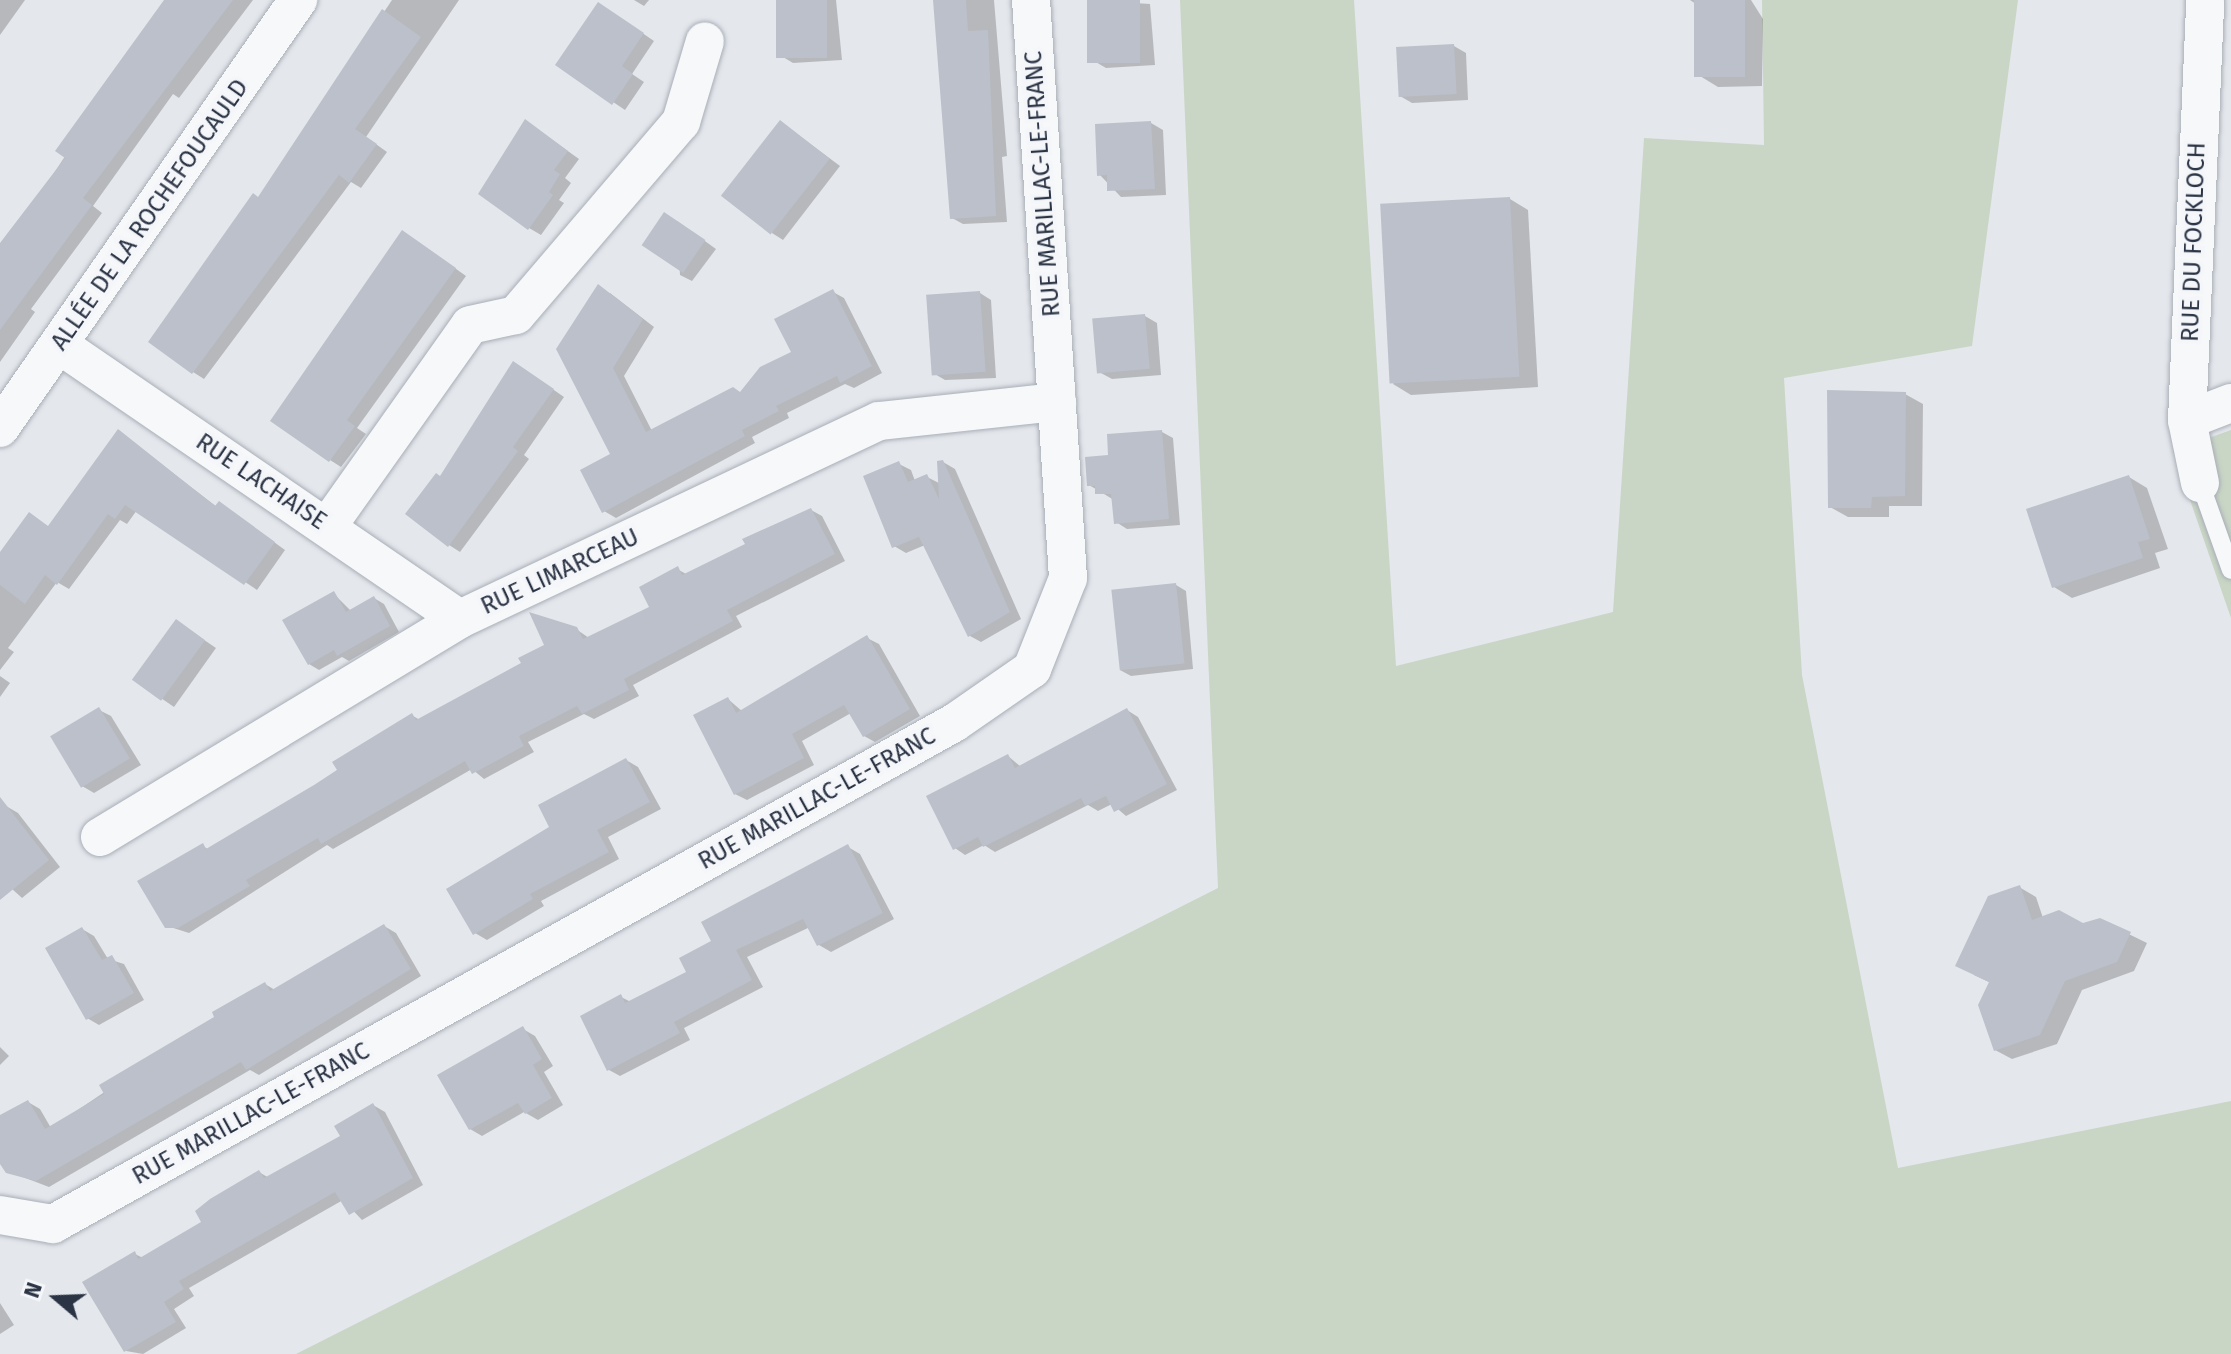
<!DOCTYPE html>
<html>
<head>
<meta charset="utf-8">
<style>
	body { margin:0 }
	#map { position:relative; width:2231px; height:1354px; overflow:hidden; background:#e4e7ec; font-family:"Fira Sans",sans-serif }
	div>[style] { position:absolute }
	.green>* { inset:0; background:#c9d6c5 }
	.shadow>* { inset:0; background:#0003 }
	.building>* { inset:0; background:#bbc0ca; transform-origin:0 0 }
	.roads { filter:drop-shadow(0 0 2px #a9aeb7) drop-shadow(0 0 2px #a9aeb7) }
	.service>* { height:18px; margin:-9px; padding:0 9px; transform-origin:9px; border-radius:9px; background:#f7f8fa }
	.minor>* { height:38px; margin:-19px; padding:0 19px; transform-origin:19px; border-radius:19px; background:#f7f8fa }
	span { translate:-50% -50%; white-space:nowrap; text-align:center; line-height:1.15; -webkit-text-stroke:8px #f4f6f9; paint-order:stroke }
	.street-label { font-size:24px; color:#2b3445 }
	.north { position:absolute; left:16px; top:1258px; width:80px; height:80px; -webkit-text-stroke:6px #f4f6f9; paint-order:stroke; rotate:289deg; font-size:22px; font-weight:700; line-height:32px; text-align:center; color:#2b3445 }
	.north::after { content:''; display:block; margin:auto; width:28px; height:36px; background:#2b3445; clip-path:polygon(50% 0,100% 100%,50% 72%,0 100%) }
</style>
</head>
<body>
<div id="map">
	<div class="green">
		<i style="clip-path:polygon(1180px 0,1354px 0,1396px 666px,1613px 612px,1644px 138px,1764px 145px,1762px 0,2018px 0,1972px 346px,1784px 378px,1802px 675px,1898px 1168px,2231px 1101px,2231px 1354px,296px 1354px,1218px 888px)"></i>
		<i style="clip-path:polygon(2231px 430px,2231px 618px,2173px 451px)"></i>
	</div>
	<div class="shadow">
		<i style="clip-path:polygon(0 0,25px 0,0 35px)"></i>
		<i style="clip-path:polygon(168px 0,253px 0,179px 98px,173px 94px,93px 206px,102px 213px,31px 309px,35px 312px,0 362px,0 255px)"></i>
		<i style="clip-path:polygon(392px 0,459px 0,366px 137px,387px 152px,361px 188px,351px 182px,204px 379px,193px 372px,259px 199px)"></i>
		<i style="clip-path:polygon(634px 0,649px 0,644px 6px)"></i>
		<i style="clip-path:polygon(778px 0,836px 0,842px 60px,793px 63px,783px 57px)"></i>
		<i style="clip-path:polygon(935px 0,994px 0,1007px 156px,1002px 157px,1007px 222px,963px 224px,952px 218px)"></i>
		<i style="clip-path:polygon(1089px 0,1150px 4px,1155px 65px,1106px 68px,1094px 61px)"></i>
		<i style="clip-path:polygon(1690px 0,1751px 0,1763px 19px,1762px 86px,1718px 87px,1700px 76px,1696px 4px)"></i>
		<i style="clip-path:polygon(610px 11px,654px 41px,632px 74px,644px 82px,625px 110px,558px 65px)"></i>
		<i style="clip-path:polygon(1454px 46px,1466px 53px,1468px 100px,1412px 103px,1400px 96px)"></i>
		<i style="clip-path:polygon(781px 122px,840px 166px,783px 240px,772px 233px)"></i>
		<i style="clip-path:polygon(1151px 123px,1163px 130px,1166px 195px,1121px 197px,1099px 174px)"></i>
		<i style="clip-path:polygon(537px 129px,579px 159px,565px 178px,571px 183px,559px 200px,564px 203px,541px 235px,529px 228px)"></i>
		<i style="clip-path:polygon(1510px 199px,1528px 210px,1538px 387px,1411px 395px,1393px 384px)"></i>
		<i style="clip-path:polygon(677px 221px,716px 249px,692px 281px,680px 275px)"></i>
		<i style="clip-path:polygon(414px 239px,466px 276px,357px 428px,366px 434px,341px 467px,330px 460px)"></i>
		<i style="clip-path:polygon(833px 292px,844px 298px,882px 373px,854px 388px,845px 384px,787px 413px,789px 418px,752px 437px,755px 443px,616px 518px,604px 511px,613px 455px,610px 293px,654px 327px,624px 376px,652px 431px,741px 394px,793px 353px)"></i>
		<i style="clip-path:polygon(980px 293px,991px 300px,996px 378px,945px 380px,933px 373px)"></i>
		<i style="clip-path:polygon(1145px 316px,1157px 323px,1161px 375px,1112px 379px,1099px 372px)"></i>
		<i style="clip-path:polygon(525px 370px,564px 397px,524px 455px,529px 459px,460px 552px,449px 545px,441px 478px)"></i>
		<i style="clip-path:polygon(1905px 394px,1923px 404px,1922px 506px,1889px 506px,1889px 517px,1848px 517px,1830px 507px)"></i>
		<i style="clip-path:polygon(118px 431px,217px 507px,230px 510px,285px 550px,257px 590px,137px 510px,127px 524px,120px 520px,69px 589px,57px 582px,8px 648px,14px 652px,0 670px,0 556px,49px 528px)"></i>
		<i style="clip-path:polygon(1162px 432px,1173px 438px,1180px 525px,1127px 529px,1116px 522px,1114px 500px,1089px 485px,1110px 457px)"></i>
		<i style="clip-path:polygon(943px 462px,955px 469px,1021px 619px,981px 642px,970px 636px,925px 545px,906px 553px,894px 546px,899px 464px,911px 470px,915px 481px,927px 477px,941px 484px)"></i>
		<i style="clip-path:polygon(2129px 477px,2147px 488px,2168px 549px,2155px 553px,2160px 568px,2072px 598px,2054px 587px)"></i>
		<i style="clip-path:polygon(811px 510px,822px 516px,845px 561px,736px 616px,742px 627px,633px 685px,639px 696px,594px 719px,584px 714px,528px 742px,534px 752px,484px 779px,472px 769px,333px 849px,327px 845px,189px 933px,167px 926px,203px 846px,209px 850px,315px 786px,413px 716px,420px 720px,524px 664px,576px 629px,589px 638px,652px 607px,677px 569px,688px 575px)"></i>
		<i style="clip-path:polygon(1176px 585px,1186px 591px,1193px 669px,1131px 676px,1120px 670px)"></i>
		<i style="clip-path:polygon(334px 594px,351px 611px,374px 598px,384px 604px,399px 632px,349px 661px,342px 657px,319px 670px,309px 664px)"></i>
		<i style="clip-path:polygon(188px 629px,216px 648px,174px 707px,136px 681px)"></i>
		<i style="clip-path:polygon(867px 638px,879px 644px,920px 716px,875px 742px,864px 736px,851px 713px,802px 741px,814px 765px,747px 800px,735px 794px,728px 699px,743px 712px)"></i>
		<i style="clip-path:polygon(0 676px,10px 683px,0 697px)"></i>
		<i style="clip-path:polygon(99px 710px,111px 716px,141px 765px,94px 793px,82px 786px)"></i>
		<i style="clip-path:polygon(1127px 710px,1138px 717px,1177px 790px,1126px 816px,1112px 804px,1098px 811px,1088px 805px,995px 852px,984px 845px,965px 855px,955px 848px,1008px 756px,1021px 767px)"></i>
		<i style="clip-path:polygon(626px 760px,638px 767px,661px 809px,608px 837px,619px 859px,541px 901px,544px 906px,487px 940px,475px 933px,552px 828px)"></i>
		<i style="clip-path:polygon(6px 806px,18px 813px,60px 867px,22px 898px,0 878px,0 811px)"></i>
		<i style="clip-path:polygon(848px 847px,860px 854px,894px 919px,831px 952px,819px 945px,810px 927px,747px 957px,763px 987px,684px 1028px,690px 1040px,620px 1076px,609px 1070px,621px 997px,631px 1002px,689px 972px,713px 942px)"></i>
		<i style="clip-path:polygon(2019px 887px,2036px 897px,2043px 918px,2083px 925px,2100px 920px,2147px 943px,2134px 971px,2082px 990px,2057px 1044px,2012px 1059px,1995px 1050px,1991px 983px,1974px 975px)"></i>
		<i style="clip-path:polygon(384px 926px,396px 933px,421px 976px,259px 1075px,250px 1070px,49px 1187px,7px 1171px,0 1160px,0 1117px,28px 1102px,40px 1109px,51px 1128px,265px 984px,275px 990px)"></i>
		<i style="clip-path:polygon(82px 929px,94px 936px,108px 959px,124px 964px,144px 1000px,99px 1025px,87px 1018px)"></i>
		<i style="clip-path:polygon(523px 1029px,535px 1036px,553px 1066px,544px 1072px,563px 1105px,538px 1120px,524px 1112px,482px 1136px,470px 1129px)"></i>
		<i style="clip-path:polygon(0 1047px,9px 1056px,0 1065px)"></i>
		<i style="clip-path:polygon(373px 1105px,385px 1112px,423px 1185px,362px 1220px,343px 1200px,189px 1288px,194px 1296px,174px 1309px,186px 1328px,143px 1354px,126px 1351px,135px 1254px,143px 1258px,204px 1222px,259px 1172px,269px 1178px,342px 1136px)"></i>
		<i style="clip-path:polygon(0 1303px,14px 1325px,0 1334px)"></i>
	</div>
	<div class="building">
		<i style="clip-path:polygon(164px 0,233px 0,83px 198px,92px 205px,0 330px,0 243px,65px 158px,55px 151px)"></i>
		<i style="left:776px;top:0;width:51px;height:58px"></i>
		<i style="clip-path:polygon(933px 0,966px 0,968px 31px,988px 30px,996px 216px,950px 219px)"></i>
		<i style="left:1087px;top:0;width:53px;height:63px"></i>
		<i style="left:1694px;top:0;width:51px;height:77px"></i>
		<i style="clip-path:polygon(598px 2px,644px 33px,622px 66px,633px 74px,612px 105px,555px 65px)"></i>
		<i style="clip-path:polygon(382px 9px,421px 37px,355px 129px,377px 144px,349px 183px,339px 175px,192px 374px,148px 342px,253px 193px,258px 197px)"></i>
		<i style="left:1454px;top:44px;width:50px;height:58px;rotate:87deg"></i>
		<i style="clip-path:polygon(525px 119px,568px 151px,554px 170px,560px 174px,549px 192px,553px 195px,528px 230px,478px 194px)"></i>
		<i style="left:780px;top:120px;width:63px;height:96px;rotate:38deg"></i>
		<i style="clip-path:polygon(1151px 121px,1155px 189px,1107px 191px,1107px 175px,1097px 176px,1095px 124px)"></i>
		<i style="left:1510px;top:197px;width:180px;height:130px;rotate:87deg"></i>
		<i style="left:664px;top:212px;width:50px;height:40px;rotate:34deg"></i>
		<i style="clip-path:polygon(402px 230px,456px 268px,347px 420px,355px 426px,329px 462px,270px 421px)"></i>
		<i style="clip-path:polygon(598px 284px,643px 319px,613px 368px,646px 432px,733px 387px,740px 392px,760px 367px,791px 352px,774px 319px,833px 289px,872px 366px,840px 383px,837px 376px,776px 406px,779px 411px,742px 430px,745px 436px,602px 513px,580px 470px,610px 454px,556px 349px)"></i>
		<i style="left:980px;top:291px;width:81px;height:54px;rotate:86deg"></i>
		<i style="left:1145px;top:314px;width:55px;height:53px;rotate:85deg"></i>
		<i style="clip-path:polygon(513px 361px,554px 389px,513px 447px,518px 451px,448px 547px,405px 514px,436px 473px,440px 476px)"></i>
		<i style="clip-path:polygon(1827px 390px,1906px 392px,1905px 496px,1872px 497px,1871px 508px,1828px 508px)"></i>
		<i style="clip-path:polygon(118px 429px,215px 506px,219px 501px,275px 542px,244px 585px,125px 505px,115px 519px,108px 514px,57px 585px,45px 575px,25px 604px,0 585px,0 552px,29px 512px,48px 526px)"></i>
		<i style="clip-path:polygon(1162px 430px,1169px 519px,1114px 524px,1111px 494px,1095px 494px,1095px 486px,1087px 486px,1085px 457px,1108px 455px,1107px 434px)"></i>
		<i style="clip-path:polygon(943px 460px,1010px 612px,968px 637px,919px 537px,892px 548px,863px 476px,899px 461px,908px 482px,927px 474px,939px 499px,937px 461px)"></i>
		<i style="clip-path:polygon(2129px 475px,2150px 539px,2138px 542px,2143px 558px,2052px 588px,2026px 509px)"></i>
		<i style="clip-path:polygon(811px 508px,835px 554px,727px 610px,733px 621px,624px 679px,629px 690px,582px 714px,577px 706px,519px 736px,524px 746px,472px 774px,465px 761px,321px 844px,318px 838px,246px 880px,250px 886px,178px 928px,165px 928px,137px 881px,203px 843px,206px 849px,314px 785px,337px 770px,332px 762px,412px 713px,416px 720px,521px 663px,518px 658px,544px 645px,529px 612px,577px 627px,583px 639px,649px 607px,639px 587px,678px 566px,682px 575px,745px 544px,742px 539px)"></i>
		<i style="left:1176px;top:583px;width:81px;height:65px;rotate:84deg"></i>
		<i style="clip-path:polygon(334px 591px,346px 612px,374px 596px,390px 626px,337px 656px,334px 650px,308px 665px,282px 620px)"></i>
		<i style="left:176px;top:619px;width:36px;height:75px;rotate:36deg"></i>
		<i style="clip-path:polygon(867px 635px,910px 709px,863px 737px,844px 705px,792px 734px,804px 758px,734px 795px,693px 715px,728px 697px,736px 713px)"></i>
		<i style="left:99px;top:707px;width:60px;height:57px;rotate:59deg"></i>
		<i style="clip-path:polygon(1127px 708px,1167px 784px,1114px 812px,1106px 796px,1085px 806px,1081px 798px,983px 847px,978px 837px,953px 850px,926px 796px,1008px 754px,1015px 768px)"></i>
		<i style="clip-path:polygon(626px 758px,650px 802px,597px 830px,609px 852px,530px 894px,533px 899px,473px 935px,446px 889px,549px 827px,538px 805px)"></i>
		<i style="clip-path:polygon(0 797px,49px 860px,0 900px)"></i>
		<i style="clip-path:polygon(848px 844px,883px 913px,817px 946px,803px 919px,736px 950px,752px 980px,674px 1022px,680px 1033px,607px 1071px,580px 1016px,621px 994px,625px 1003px,686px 972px,679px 958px,711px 941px,701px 922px)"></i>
		<i style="clip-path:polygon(2020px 885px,2032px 920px,2059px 910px,2083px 923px,2100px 918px,2131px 932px,2117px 962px,2065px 981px,2040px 1035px,1994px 1051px,1978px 1005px,1989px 982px,1955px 966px,1988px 896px)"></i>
		<i style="clip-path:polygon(384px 924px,411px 969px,246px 1070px,241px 1062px,36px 1181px,6px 1173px,0 1164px,0 1115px,28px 1100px,45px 1129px,104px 1094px,99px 1085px,214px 1017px,212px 1012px,265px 982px,270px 991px)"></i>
		<i style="clip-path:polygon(82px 927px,102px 960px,112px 955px,134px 993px,86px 1020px,45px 948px)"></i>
		<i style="clip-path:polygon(523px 1026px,542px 1059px,533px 1065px,552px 1098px,525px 1114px,518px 1103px,469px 1130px,437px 1075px)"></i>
		<i style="clip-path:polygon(373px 1103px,413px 1178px,349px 1215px,335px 1192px,179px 1281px,184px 1289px,164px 1302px,176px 1322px,124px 1352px,82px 1282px,135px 1251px,138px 1259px,201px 1222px,195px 1211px,210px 1199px,259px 1170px,264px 1178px,340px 1136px,334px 1126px)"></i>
	</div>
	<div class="roads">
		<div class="service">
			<i style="left:2200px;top:483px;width:92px;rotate:70.4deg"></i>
		</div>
		<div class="minor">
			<i style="left:61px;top:346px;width:483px;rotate:34.4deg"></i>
			<i style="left:2187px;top:420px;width:47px;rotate:-21.1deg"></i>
			<i style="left:0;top:428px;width:522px;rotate:-55.15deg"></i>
			<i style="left:2200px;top:483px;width:64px;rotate:-101.7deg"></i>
			<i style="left:2187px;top:420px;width:420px;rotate:-87.5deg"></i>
			<i style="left:327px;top:527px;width:247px;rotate:-54.7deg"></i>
			<i style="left:470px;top:325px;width:47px;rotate:-12.3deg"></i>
			<i style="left:516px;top:315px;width:254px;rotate:-49.5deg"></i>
			<i style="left:681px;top:122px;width:84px;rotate:-73.5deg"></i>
			<i style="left:100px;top:837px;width:421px;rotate:-31.2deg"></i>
			<i style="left:460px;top:619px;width:463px;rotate:-25.3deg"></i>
			<i style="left:879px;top:421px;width:179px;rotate:-6.1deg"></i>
			<i style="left:0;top:1215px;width:54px;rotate:9.6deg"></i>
			<i style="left:53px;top:1224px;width:1031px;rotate:-29.08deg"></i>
			<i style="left:954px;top:723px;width:95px;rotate:-34.7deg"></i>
			<i style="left:1032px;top:669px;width:98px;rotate:-68.4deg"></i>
			<i style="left:1068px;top:578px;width:579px;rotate:-93.66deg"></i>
		</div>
	</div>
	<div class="street-label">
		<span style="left:1043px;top:184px;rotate:-94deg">RUE MARILLAC-LE-FRANC</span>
		<span style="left:150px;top:215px;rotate:-55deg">ALLÉE DE LA ROCHEFOUCAULD</span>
		<span style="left:2194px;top:242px;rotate:-88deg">RUE DU FOCKLOCH</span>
		<span style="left:261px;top:482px;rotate:34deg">RUE LACHAISE</span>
		<span style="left:560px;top:572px;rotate:-25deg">RUE LIMARCEAU</span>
		<span style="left:817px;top:799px;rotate:-29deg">RUE MARILLAC-LE-FRANC</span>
		<span style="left:251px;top:1114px;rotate:-29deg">RUE MARILLAC-LE-FRANC</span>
	</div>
	<div class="north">N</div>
</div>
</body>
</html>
